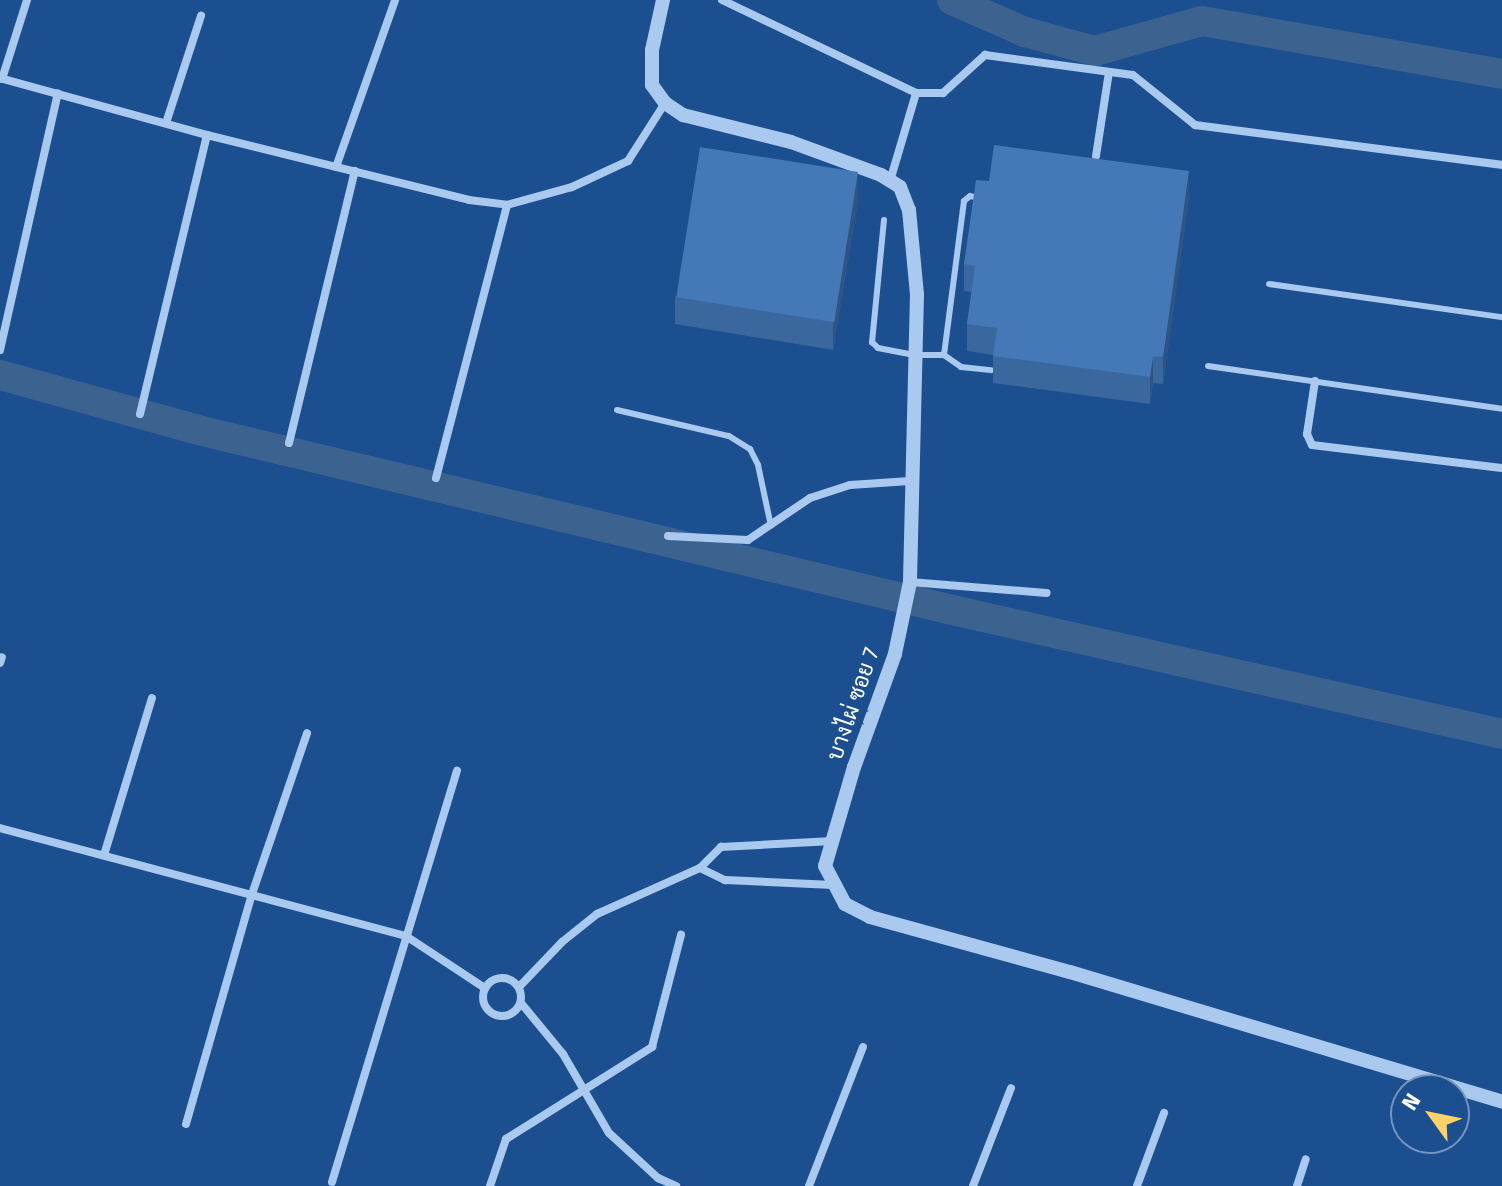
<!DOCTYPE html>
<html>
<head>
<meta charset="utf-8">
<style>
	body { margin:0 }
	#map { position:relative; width:1502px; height:1186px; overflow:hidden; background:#1b4f8f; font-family:"Fira Sans",Sarabun,sans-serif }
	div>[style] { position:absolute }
	.canal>* { height:30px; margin:-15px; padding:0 15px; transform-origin:15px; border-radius:15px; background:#3c6290 }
	.service>* { height:6px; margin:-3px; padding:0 3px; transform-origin:3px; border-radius:3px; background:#a9c9ee }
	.minor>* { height:8px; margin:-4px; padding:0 4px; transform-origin:4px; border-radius:4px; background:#a9c9ee }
	.minor>.ring { margin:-4px; padding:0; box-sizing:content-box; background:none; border:8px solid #a9c9ee; border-radius:50% }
	.tertiary>* { height:14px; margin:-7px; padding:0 7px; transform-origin:7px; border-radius:7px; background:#a9c9ee }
	.wall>* { inset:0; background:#3a679d }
	.shaded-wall>* { inset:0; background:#305480 }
	.building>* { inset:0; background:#4478b7; transform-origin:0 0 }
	span { translate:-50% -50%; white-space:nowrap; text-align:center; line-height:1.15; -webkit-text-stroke:8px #1b4f8f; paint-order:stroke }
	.street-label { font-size:22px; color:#fff }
	.north { position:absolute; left:1390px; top:1074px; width:80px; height:80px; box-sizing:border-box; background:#1b4f8f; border:2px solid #7695bc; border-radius:50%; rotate:303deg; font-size:22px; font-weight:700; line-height:32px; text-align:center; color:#fff }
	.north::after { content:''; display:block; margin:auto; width:28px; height:36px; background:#ffd166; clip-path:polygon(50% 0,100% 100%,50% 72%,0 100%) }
</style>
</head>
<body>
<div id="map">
	<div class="canal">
		<i style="left:952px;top:0;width:80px;rotate:23.7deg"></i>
		<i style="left:1025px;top:32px;width:73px;rotate:15.2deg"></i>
		<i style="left:1095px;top:51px;width:111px;rotate:-15.7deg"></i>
		<i style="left:1202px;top:21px;width:305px;rotate:10deg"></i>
		<i style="left:0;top:375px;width:205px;rotate:15.5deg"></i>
		<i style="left:198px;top:430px;width:771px;rotate:13.42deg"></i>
		<i style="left:948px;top:609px;width:568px;rotate:12.71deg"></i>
	</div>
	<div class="service">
		<i style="left:981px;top:198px;width:11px;rotate:-170deg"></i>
		<i style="left:970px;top:196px;width:8px;rotate:140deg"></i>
		<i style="left:964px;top:201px;width:155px;rotate:97.4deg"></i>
		<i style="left:944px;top:355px;width:21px;rotate:35deg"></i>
		<i style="left:961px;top:367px;width:30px;rotate:6deg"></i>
		<i style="left:884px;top:220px;width:123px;rotate:95.6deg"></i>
		<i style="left:872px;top:342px;width:8px;rotate:45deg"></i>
		<i style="left:878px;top:348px;width:37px;rotate:11deg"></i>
		<i style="left:914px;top:355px;width:30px"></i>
		<i style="left:1269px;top:284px;width:235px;rotate:8.1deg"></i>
		<i style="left:1208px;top:366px;width:297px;rotate:8.3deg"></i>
		<i style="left:617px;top:410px;width:115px;rotate:13.1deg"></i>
		<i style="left:729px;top:436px;width:25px;rotate:32deg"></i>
		<i style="left:750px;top:449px;width:18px;rotate:63deg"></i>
		<i style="left:758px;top:465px;width:62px;rotate:78deg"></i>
	</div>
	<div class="minor">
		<i style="left:722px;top:0;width:215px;rotate:25.6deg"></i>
		<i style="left:916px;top:93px;width:27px"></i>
		<i style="left:943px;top:93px;width:57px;rotate:-42.1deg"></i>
		<i style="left:985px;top:55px;width:149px;rotate:7.7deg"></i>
		<i style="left:1133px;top:75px;width:80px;rotate:38.9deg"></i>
		<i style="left:1195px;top:125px;width:310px;rotate:7.4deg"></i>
		<i style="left:0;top:78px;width:215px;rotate:15.4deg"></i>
		<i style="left:207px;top:135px;width:270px;rotate:13.9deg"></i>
		<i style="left:469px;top:200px;width:38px;rotate:7deg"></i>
		<i style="left:507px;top:205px;width:67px;rotate:-15.5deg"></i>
		<i style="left:572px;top:187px;width:62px;rotate:-24.9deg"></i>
		<i style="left:628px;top:161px;width:69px;rotate:-57.5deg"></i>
		<i style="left:2px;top:79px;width:83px;rotate:-72.4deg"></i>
		<i style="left:166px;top:123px;width:113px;rotate:-71.9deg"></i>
		<i style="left:1096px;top:156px;width:85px;rotate:-81.2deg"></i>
		<i style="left:336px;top:167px;width:177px;rotate:-70.5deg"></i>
		<i style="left:890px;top:181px;width:92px;rotate:-73.5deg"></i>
		<i style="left:0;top:350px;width:263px;rotate:-77.3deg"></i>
		<i style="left:1315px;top:381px;width:54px;rotate:98.6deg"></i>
		<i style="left:1307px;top:434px;width:12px;rotate:66deg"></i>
		<i style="left:1312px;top:445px;width:191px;rotate:6.9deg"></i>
		<i style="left:140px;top:414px;width:287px;rotate:-76.5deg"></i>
		<i style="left:289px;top:443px;width:280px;rotate:-76.4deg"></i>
		<i style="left:436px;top:478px;width:282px;rotate:-75.4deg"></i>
		<i style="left:668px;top:536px;width:80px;rotate:2.9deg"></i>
		<i style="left:748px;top:540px;width:75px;rotate:-34.1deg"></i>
		<i style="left:810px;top:498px;width:42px;rotate:-18deg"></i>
		<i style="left:850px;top:485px;width:60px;rotate:-3.8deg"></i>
		<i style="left:910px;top:582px;width:137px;rotate:4.6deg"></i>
		<i style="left:0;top:663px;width:6px;rotate:-72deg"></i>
		<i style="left:0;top:828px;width:420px;rotate:14.9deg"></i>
		<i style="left:406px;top:936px;width:95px;rotate:33.4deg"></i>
		<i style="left:104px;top:855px;width:164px;rotate:-73deg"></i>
		<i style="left:700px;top:868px;width:28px;rotate:26deg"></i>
		<i style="left:725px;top:880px;width:108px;rotate:2.7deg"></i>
		<i class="ring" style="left:483px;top:978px;width:30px;height:30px"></i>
		<i style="left:519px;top:987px;width:62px;rotate:-46.3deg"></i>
		<i style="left:562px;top:942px;width:45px;rotate:-38.7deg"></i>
		<i style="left:597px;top:914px;width:113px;rotate:-24.1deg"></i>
		<i style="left:700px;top:868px;width:30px;rotate:-45deg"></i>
		<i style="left:721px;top:847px;width:112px;rotate:-3.1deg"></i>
		<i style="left:521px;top:1003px;width:66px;rotate:50.5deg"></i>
		<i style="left:563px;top:1054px;width:91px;rotate:59.8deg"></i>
		<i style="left:609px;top:1133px;width:67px;rotate:42.6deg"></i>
		<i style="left:658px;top:1178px;width:20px;rotate:24deg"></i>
		<i style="left:186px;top:1124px;width:239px;rotate:-74deg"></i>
		<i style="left:252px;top:894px;width:170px;rotate:-71.1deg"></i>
		<i style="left:332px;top:1182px;width:430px;rotate:-73.1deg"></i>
		<i style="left:490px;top:1186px;width:50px;rotate:-71.2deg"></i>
		<i style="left:506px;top:1139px;width:173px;rotate:-32.2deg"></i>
		<i style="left:652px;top:1047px;width:116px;rotate:-75.5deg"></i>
		<i style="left:809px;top:1186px;width:149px;rotate:-68.8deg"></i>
		<i style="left:973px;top:1186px;width:105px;rotate:-68.8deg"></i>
		<i style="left:1137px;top:1186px;width:78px;rotate:-69.7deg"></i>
		<i style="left:1297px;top:1186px;width:28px;rotate:-72deg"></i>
	</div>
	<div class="tertiary">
		<i style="left:663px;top:0;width:51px;rotate:102.4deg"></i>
		<i style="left:652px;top:50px;width:35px;rotate:90deg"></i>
		<i style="left:652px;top:85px;width:22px;rotate:54deg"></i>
		<i style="left:665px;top:103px;width:22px;rotate:34deg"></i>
		<i style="left:683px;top:115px;width:111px;rotate:14deg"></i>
		<i style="left:791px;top:142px;width:96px;rotate:20.1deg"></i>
		<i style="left:881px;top:175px;width:22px;rotate:32deg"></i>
		<i style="left:900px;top:187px;width:25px;rotate:69deg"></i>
		<i style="left:909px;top:210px;width:84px;rotate:84.6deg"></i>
		<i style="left:917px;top:294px;width:288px;rotate:91.4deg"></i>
		<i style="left:910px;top:582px;width:74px;rotate:101.8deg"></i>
		<i style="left:895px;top:654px;width:120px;rotate:109.9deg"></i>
		<i style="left:854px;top:767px;width:103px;rotate:106.3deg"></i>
		<i style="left:825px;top:866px;width:43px;rotate:62.2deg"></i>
		<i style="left:845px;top:904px;width:28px;rotate:27deg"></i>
		<i style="left:870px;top:917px;width:207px;rotate:15.4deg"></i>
		<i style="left:1070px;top:972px;width:451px;rotate:16.7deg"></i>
	</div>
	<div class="wall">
		<i style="clip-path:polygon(1189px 198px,1163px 384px,1153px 383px,1150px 404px,993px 383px,993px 355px,967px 351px,967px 324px,972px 292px,964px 291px,964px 264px)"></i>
		<i style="clip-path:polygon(858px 200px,833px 350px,675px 324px,675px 297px)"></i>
	</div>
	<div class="shaded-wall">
		<i style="clip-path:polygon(1189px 171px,1189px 198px,1163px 384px,1163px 357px)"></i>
		<i style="clip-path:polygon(858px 173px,858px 200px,833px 350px,833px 323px)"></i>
		<i style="clip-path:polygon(1153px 356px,1153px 383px,1150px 404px,1150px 377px)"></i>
	</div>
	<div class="building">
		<i style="clip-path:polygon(994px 145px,1189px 171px,1163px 357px,1153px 356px,1150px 377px,993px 356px,997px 328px,967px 324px,975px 266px,964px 264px,976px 180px,989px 181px)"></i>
		<i style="left:700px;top:147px;width:160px;height:152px;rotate:9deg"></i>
	</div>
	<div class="street-label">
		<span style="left:853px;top:704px;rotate:-71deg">บางไผ่ ซอย 7</span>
	</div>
	<div class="north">N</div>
</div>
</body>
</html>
